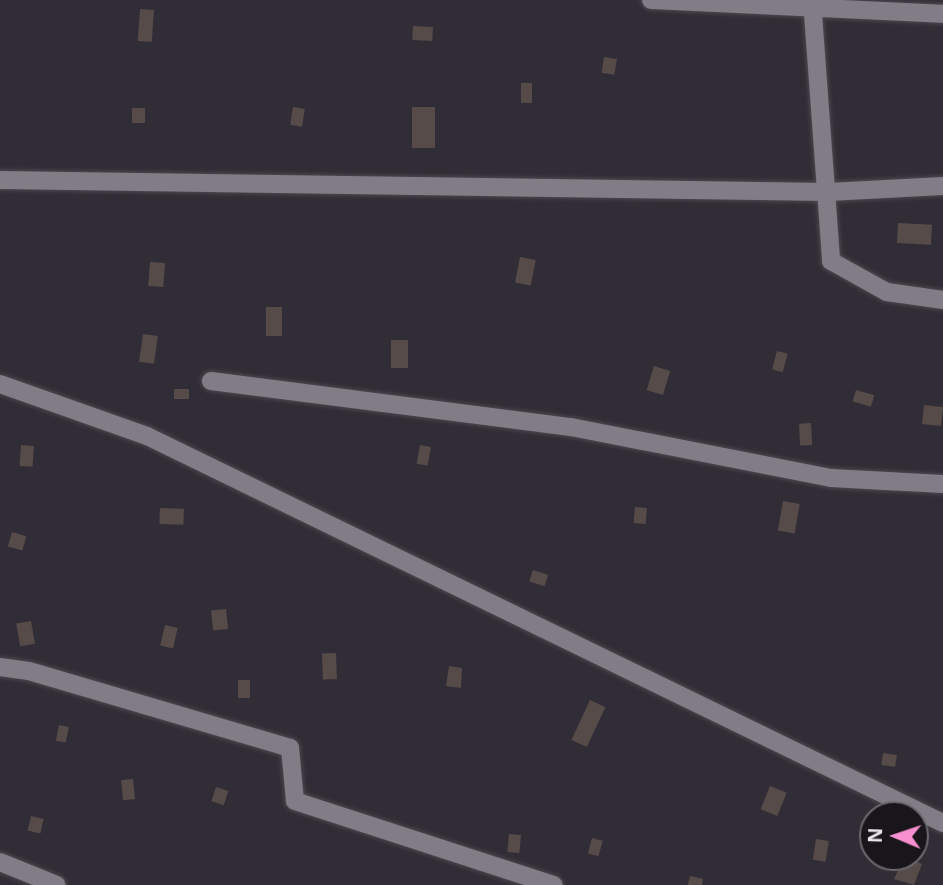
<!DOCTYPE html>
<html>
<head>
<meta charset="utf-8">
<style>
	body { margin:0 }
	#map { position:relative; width:943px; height:885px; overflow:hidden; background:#312d36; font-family:"Noto Sans",sans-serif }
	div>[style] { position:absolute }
	.building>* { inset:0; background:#574b4a; transform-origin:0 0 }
	.roads { filter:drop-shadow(0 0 2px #4b484f) drop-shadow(0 0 2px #4b484f) }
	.minor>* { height:18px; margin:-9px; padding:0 9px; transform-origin:9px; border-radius:9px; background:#817d87 }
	span { translate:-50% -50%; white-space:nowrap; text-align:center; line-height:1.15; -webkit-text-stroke:5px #18161b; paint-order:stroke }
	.north { position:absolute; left:859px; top:801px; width:70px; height:70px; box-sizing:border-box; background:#18161b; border:2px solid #6b696f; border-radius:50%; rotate:272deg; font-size:19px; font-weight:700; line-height:28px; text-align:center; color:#e8e6ec }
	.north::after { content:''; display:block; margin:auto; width:24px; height:32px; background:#f790ce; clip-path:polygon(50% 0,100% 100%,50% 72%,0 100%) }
</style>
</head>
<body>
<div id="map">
	<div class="building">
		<i style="left:140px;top:9px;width:14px;height:32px;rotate:4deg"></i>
		<i style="left:413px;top:26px;width:20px;height:14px;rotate:3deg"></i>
		<i style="left:604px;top:57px;width:13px;height:16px;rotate:9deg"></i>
		<i style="left:521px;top:83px;width:11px;height:20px"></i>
		<i style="left:293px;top:107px;width:12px;height:18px;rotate:9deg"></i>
		<i style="left:412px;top:107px;width:23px;height:41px"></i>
		<i style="left:132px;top:108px;width:13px;height:15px"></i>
		<i style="left:898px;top:223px;width:34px;height:20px;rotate:3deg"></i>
		<i style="left:520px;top:257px;width:16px;height:26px;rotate:11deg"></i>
		<i style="left:150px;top:262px;width:15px;height:24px;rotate:4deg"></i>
		<i style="left:266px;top:307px;width:16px;height:29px"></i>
		<i style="left:143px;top:334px;width:15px;height:28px;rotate:8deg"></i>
		<i style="left:391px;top:340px;width:17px;height:28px"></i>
		<i style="left:777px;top:351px;width:11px;height:19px;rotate:15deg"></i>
		<i style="left:654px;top:366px;width:17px;height:25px;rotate:17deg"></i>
		<i style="left:174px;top:389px;width:15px;height:10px"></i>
		<i style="left:856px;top:390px;width:19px;height:12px;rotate:16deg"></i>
		<i style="left:924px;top:405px;width:19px;height:19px;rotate:6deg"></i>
		<i style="left:811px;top:423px;width:22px;height:12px;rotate:87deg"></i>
		<i style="left:21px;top:445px;width:13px;height:21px;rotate:4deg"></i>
		<i style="left:420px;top:445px;width:11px;height:19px;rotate:10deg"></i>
		<i style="left:783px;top:501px;width:17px;height:30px;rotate:10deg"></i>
		<i style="left:635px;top:507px;width:12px;height:16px;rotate:5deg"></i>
		<i style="left:160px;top:508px;width:24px;height:16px;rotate:2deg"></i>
		<i style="left:12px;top:532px;width:15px;height:15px;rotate:16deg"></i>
		<i style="left:533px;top:570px;width:16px;height:12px;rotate:18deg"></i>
		<i style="left:226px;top:609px;width:20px;height:15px;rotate:84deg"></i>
		<i style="left:31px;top:621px;width:23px;height:15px;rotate:80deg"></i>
		<i style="left:165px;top:625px;width:13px;height:21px;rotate:13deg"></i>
		<i style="left:336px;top:653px;width:26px;height:14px;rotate:88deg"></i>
		<i style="clip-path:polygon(449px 666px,462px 668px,461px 688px,446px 686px)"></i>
		<i style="left:238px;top:680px;width:12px;height:18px"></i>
		<i style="left:590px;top:700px;width:17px;height:44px;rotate:25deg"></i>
		<i style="left:59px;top:725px;width:10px;height:16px;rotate:11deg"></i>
		<i style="left:883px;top:753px;width:14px;height:12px;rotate:8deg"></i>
		<i style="left:133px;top:779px;width:20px;height:12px;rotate:84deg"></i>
		<i style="left:770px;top:786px;width:18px;height:25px;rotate:22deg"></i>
		<i style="left:216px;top:787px;width:13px;height:15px;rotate:18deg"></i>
		<i style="left:31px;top:816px;width:13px;height:15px;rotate:13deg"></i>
		<i style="left:509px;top:834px;width:12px;height:18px;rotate:5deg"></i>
		<i style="left:592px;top:838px;width:11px;height:16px;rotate:15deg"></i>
		<i style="left:816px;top:839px;width:13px;height:21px;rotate:9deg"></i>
		<i style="clip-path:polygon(904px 857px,922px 864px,914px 885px,894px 879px)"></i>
		<i style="clip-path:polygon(690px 876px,703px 879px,702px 885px,688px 885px)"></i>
	</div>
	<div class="roads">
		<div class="minor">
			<i style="left:651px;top:0;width:292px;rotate:2.7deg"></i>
			<i style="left:812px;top:0;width:262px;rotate:85.8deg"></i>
			<i style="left:831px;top:261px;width:64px;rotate:29deg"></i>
			<i style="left:887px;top:292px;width:57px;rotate:8.1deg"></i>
			<i style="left:0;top:180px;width:828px;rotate:0.83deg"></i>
			<i style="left:828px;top:192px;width:115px;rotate:-3deg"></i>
			<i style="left:211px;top:381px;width:363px;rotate:7.3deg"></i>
			<i style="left:571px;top:427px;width:265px;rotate:11.1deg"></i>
			<i style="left:831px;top:478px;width:112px;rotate:3.1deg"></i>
			<i style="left:0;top:384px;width:156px;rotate:19.5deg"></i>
			<i style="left:147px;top:436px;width:885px;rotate:25.93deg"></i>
			<i style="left:0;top:667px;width:29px;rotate:8deg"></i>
			<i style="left:29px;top:671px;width:272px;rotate:16.4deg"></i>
			<i style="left:290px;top:748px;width:53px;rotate:84.6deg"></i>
			<i style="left:295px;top:801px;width:272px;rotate:18deg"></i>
			<i style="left:0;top:862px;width:61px;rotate:22deg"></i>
		</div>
	</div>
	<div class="north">N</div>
</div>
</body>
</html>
